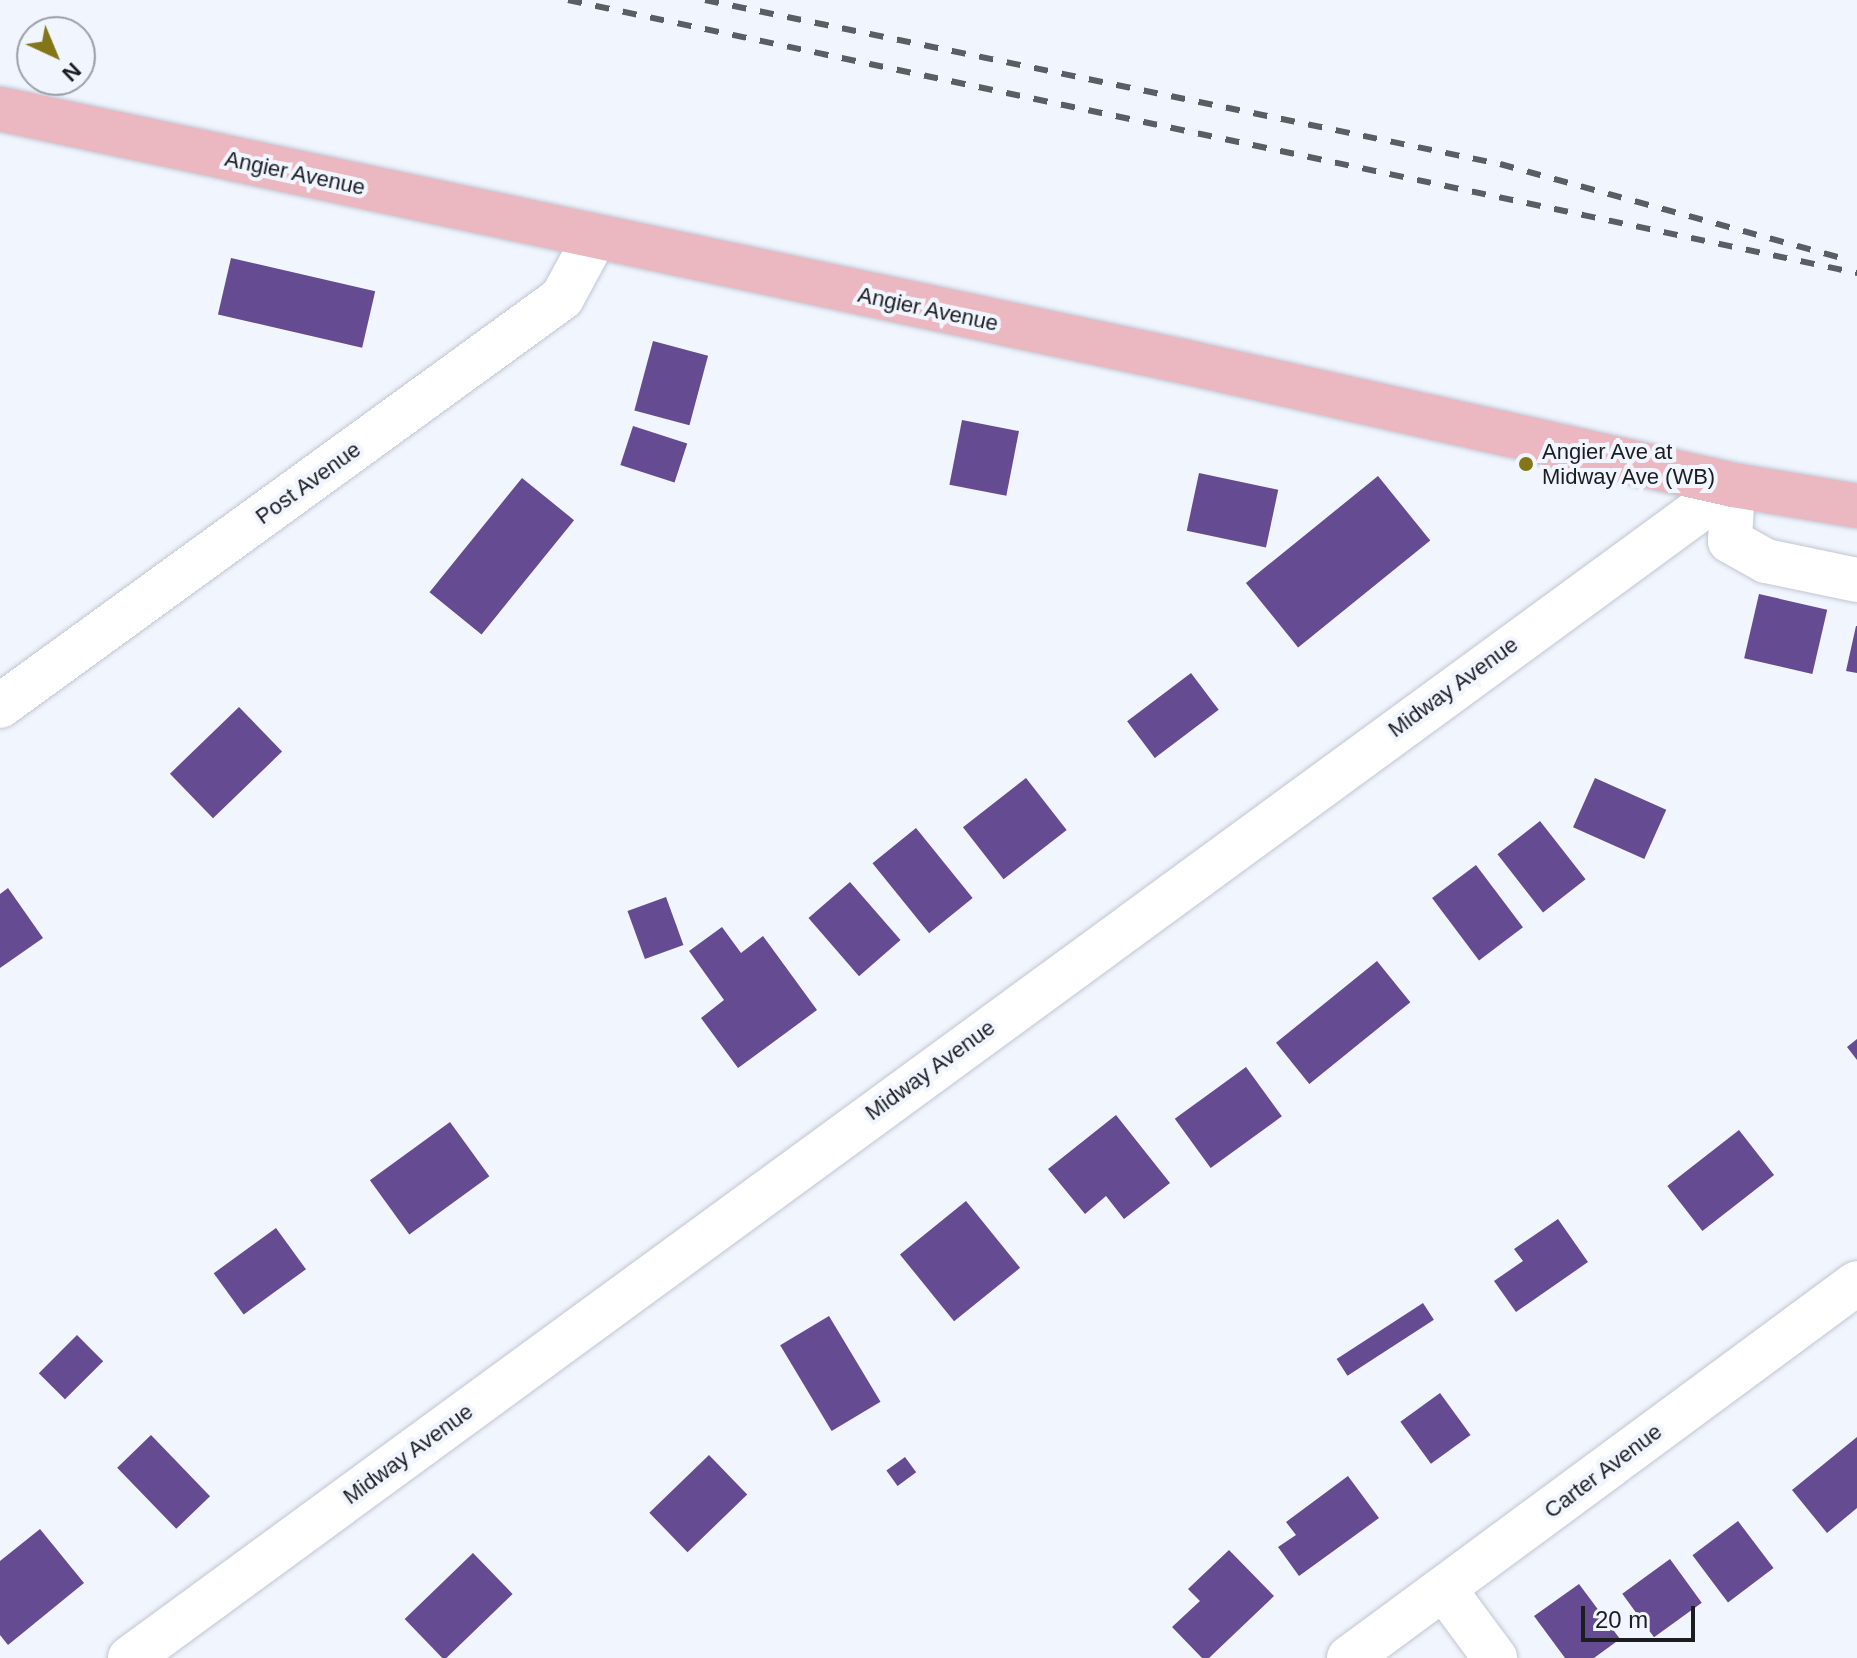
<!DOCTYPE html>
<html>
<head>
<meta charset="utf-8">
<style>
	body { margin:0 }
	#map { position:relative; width:1857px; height:1658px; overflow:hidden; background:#f1f5fe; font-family:Arial,sans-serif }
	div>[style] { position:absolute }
	.building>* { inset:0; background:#654b91; transform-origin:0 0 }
	.roads { filter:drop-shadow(0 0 2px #c1c6d1) drop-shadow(0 0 2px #c1c6d1) }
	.minor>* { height:44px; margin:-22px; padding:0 22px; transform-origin:22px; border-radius:22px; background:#fff }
	.major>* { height:44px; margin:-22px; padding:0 22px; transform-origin:22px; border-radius:22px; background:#ebb7c1 }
	.rail>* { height:6px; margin-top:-3px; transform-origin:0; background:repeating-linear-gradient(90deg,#5a5d62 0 14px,transparent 0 28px) }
	.dots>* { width:22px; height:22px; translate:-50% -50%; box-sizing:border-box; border:4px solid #f1f5fe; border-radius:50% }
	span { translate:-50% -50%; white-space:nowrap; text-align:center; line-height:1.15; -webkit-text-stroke:8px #f1f5fe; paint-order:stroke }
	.street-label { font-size:22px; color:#1b1d21 }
	.poi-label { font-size:22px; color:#1b1d21 }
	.left { translate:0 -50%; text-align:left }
	.north { position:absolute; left:16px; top:16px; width:80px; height:80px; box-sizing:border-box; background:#f1f5fe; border:2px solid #9b9fa6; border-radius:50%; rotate:136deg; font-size:22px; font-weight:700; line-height:32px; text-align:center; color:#1b1d21 }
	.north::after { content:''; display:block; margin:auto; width:28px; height:36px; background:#827619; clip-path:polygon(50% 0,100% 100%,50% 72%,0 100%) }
	.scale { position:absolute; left:1581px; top:1606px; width:114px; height:36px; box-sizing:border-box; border:4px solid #1b1d21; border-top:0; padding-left:10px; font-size:24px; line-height:28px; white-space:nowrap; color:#1b1d21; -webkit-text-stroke:6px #f1f5fe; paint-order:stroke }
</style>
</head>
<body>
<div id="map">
	<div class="building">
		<i style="left:231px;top:258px;width:148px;height:58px;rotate:13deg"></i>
		<i style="left:653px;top:341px;width:57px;height:72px;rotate:15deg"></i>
		<i style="left:962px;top:420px;width:58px;height:66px;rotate:11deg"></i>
		<i style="left:633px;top:426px;width:57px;height:41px;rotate:18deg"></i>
		<i style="left:1199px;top:473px;width:81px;height:59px;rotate:12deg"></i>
		<i style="left:1378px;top:476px;width:83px;height:170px;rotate:51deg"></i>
		<i style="left:522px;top:478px;width:67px;height:147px;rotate:39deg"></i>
		<i style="left:1759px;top:594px;width:70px;height:66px;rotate:13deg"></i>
		<i style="clip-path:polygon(1856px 626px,1857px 626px,1857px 673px,1846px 671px)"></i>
		<i style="left:1191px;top:673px;width:46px;height:80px;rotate:53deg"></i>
		<i style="left:239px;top:707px;width:62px;height:96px;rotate:46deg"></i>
		<i style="left:1026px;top:778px;width:66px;height:80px;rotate:52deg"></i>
		<i style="left:1595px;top:778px;width:78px;height:54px;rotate:24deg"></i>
		<i style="left:1540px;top:821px;width:74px;height:54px;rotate:52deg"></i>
		<i style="left:916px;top:828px;width:90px;height:56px;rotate:51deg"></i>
		<i style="left:1476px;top:865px;width:78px;height:55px;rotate:53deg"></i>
		<i style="left:850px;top:882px;width:77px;height:55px;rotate:49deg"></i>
		<i style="clip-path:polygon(8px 888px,43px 938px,0 968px,0 894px)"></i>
		<i style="left:666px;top:897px;width:51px;height:41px;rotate:70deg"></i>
		<i style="clip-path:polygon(722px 927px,741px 953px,763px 936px,817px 1010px,738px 1068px,701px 1018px,724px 1000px,689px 951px)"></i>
		<i style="left:1377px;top:961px;width:53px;height:130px;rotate:51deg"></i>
		<i style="clip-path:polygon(1857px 1039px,1857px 1060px,1847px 1047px)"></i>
		<i style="left:1246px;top:1067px;width:61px;height:88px;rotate:54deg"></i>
		<i style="clip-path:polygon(1116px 1115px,1170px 1183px,1124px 1219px,1106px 1196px,1085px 1214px,1048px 1169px)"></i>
		<i style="left:450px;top:1122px;width:67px;height:99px;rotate:54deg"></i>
		<i style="left:1739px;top:1130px;width:57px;height:91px;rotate:52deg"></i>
		<i style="left:966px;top:1201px;width:86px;height:85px;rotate:51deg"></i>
		<i style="clip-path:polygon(1558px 1219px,1588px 1262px,1516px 1312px,1494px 1281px,1523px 1261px,1514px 1249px)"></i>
		<i style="left:276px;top:1228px;width:51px;height:77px;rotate:54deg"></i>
		<i style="left:1423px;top:1303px;width:20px;height:103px;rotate:57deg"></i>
		<i style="left:829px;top:1316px;width:100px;height:57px;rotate:59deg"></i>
		<i style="left:77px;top:1335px;width:37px;height:54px;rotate:45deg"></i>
		<i style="left:1440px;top:1393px;width:52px;height:49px;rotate:54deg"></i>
		<i style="left:151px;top:1435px;width:85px;height:47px;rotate:46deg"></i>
		<i style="clip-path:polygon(1857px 1437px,1857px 1508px,1827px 1533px,1792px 1490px)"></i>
		<i style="left:709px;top:1455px;width:55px;height:83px;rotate:46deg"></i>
		<i style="left:905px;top:1457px;width:19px;height:23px;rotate:54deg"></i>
		<i style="clip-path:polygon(1348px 1476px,1379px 1518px,1299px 1576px,1278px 1547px,1296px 1535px,1286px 1522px)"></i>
		<i style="left:1738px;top:1521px;width:59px;height:57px;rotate:53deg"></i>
		<i style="clip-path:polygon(40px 1529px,84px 1583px,8px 1645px,0 1635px,0 1561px)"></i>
		<i style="clip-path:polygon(1229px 1550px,1274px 1596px,1209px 1658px,1202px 1658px,1172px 1627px,1200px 1601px,1188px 1589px)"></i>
		<i style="left:473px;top:1553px;width:57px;height:95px;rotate:46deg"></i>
		<i style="left:1670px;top:1559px;width:54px;height:59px;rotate:54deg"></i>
		<i style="clip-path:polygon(1579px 1584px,1620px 1639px,1594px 1658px,1565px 1658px,1534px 1616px)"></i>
	</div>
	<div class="roads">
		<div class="minor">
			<i style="left:1733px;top:485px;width:56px;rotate:93.1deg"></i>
			<i style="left:1730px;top:541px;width:41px;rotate:29.1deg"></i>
			<i style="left:1766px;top:561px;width:93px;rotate:11.8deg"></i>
			<i style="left:0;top:706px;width:694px;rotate:-35.98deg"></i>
			<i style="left:562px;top:298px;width:67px;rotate:-61.5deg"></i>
			<i style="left:1444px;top:1589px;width:86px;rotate:53.5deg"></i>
			<i style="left:130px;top:1658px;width:1986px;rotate:-36.19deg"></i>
			<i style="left:1349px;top:1658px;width:631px;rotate:-36.43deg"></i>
		</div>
		<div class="major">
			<i style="left:0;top:109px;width:1213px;rotate:12.04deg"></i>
			<i style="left:1186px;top:362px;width:561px;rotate:12.67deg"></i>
			<i style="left:1733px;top:485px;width:126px;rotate:9.6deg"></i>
		</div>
	</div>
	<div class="rail">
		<i style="left:568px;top:0;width:1318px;rotate:11.96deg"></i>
		<i style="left:705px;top:0;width:812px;rotate:11.66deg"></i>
		<i style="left:1500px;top:164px;width:362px;rotate:15.4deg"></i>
	</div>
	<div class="dots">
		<i style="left:1526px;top:464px;background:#827619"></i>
	</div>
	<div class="street-label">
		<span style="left:295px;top:173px;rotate:12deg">Angier Avenue</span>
		<span style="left:928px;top:309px;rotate:12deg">Angier Avenue</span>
		<span style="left:308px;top:483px;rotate:-36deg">Post Avenue</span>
		<span style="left:1453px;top:687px;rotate:-36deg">Midway Avenue</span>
		<span style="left:930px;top:1070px;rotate:-36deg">Midway Avenue</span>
		<span style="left:408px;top:1454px;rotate:-36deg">Midway Avenue</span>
		<span style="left:1603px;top:1471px;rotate:-37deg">Carter Avenue</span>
	</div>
	<div class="poi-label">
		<span class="left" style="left:1542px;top:464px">Angier Ave at<br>Midway Ave (WB)</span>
	</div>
	<div class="north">N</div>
	<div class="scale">20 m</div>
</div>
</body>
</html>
